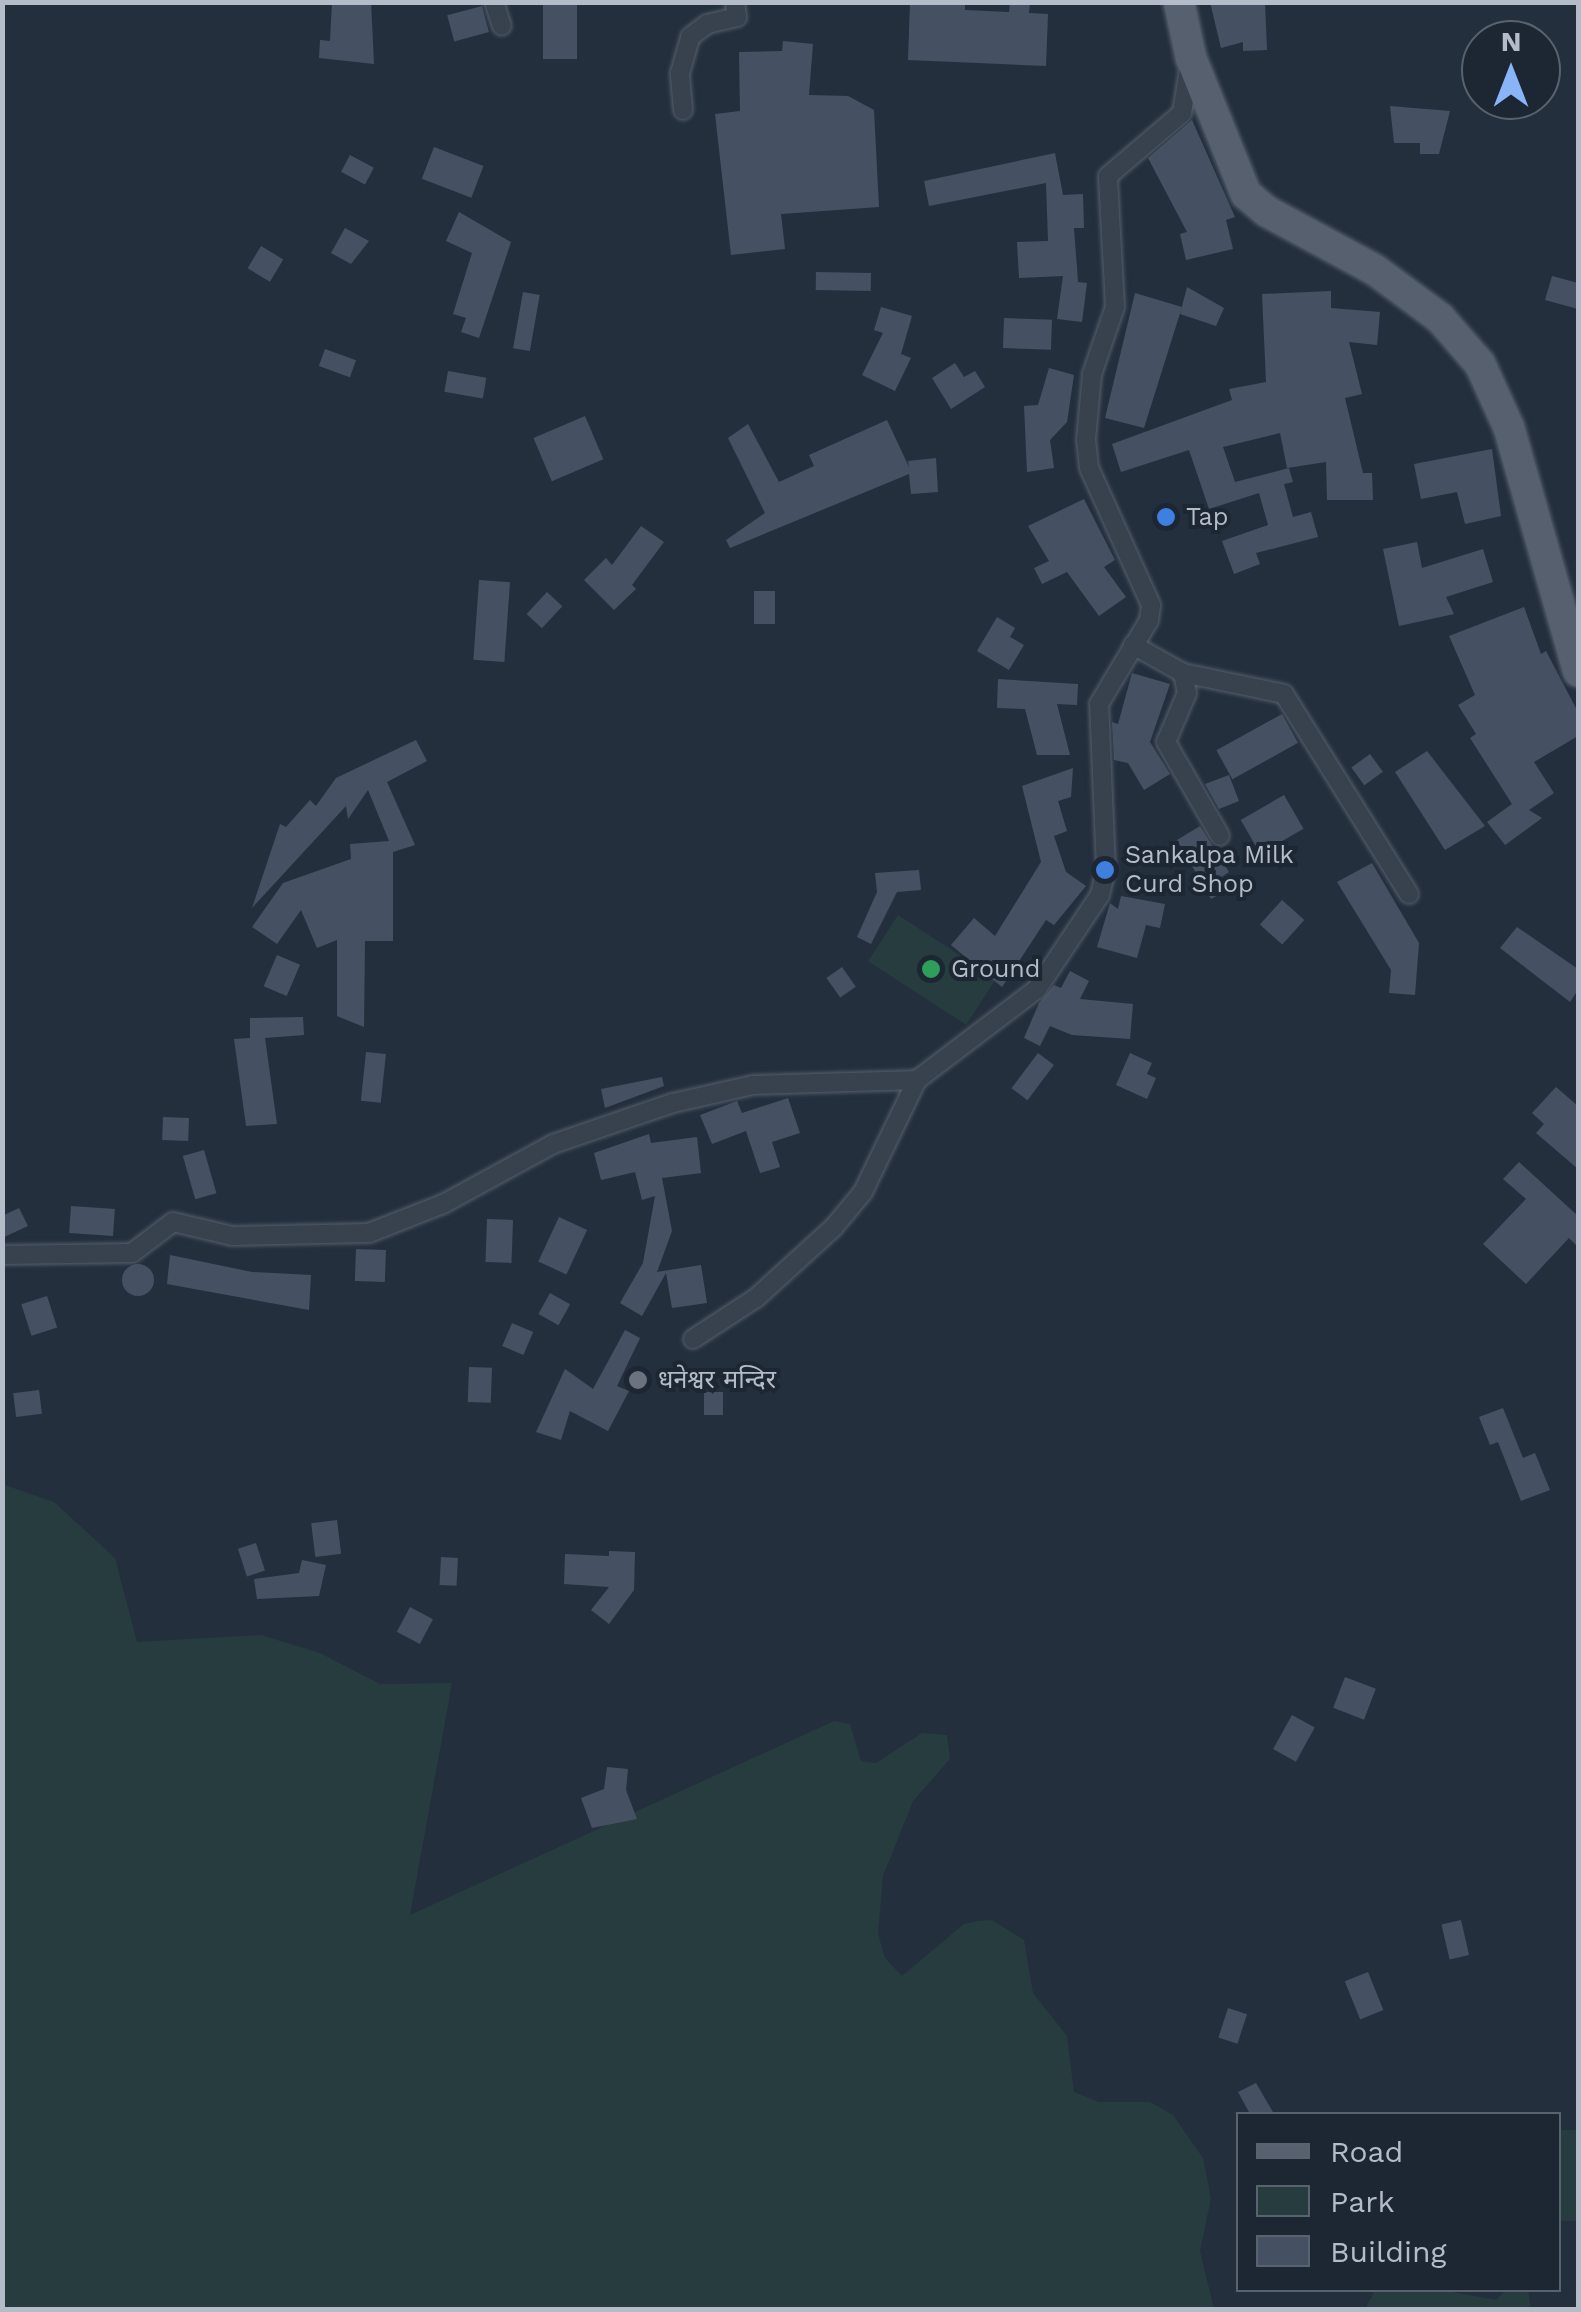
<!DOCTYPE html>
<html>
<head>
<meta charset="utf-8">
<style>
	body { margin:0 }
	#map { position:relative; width:1581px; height:2312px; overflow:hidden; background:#242f3e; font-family:"Work Sans","Noto Sans Devanagari",sans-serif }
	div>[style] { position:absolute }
	.green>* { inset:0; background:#263c3f; transform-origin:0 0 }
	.building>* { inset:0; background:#455162; transform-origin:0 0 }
	.round { border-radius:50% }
	.roads { filter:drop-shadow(0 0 2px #565f6c) drop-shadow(0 0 2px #565f6c) }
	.minor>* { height:18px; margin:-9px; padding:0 9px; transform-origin:9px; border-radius:9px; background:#38414e }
	.primary>* { height:30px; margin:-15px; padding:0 15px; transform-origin:15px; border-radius:15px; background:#56606e }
	.dots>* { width:28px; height:28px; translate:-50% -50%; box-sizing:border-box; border:5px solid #1d2633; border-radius:50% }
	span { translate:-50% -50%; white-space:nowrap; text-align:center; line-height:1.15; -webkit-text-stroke:8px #1d2633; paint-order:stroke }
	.poi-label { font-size:25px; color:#b4bcc9 }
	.left { translate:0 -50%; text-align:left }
	.frame { position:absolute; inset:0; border:5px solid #b4bcc9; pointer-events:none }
	.legend { position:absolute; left:1236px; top:2112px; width:325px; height:180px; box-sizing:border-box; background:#1d2633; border:2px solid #59626f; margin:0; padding:12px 18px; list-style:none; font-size:30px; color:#b4bcc9 }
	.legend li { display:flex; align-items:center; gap:20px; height:50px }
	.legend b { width:50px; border:2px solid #59626f }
	.north { position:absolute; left:1461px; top:20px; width:100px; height:100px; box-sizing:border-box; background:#1d2633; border:2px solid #59626f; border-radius:50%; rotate:0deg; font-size:28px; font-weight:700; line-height:40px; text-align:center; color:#b4bcc9 }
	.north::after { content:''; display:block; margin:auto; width:35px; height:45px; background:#8ab4f8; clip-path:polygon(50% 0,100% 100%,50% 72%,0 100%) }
</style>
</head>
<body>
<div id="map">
	<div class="green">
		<i style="left:898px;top:915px;width:117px;height:55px;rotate:33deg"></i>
		<i style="clip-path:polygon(2px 1484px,54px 1502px,115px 1558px,137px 1642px,261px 1635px,320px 1653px,380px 1684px,452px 1683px,410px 1915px,834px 1721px,850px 1724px,861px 1761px,876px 1763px,922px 1733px,947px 1735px,950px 1759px,913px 1801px,883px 1876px,878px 1934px,885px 1958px,902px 1976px,964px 1924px,978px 1921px,992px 1920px,1024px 1940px,1033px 1993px,1067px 2036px,1074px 2092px,1099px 2102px,1150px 2102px,1173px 2115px,1203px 2158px,1211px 2198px,1200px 2251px,1214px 2309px,3px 2309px)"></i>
		<i style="left:1578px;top:2130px;width:91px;height:21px;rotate:90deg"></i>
		<i style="clip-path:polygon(1375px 2290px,1441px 2290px,1496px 2300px,1506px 2290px,1528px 2290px,1531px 2309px,1346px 2309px,1366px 2307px)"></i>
	</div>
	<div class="building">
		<i style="clip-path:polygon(332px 2px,371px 2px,374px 64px,319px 58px,320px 40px,330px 41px)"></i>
		<i style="left:543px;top:2px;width:34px;height:57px"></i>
		<i style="clip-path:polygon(910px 2px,965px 2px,965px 10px,1009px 12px,1010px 2px,1030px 2px,1029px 13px,1048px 14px,1046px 66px,908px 60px)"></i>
		<i style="clip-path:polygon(1210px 2px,1265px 2px,1267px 50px,1243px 51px,1243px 42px,1221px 48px)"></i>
		<i style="left:482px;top:6px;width:27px;height:36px;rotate:75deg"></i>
		<i style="clip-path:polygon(783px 41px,813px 44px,809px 95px,848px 96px,874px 110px,879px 207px,781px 214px,785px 249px,731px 255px,715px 114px,740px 111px,739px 52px,782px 51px)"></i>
		<i style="clip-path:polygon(1390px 106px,1450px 111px,1439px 154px,1420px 154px,1420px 143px,1394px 143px)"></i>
		<i style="clip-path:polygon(1192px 120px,1235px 217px,1226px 220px,1233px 249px,1186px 260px,1180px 234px,1187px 232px,1148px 158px)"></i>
		<i style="left:434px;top:147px;width:53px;height:34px;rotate:21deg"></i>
		<i style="clip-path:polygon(1055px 153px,1063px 195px,1083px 194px,1084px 228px,1074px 228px,1078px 282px,1087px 283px,1082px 322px,1057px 319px,1063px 276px,1019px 278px,1017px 242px,1048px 241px,1046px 183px,929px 206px,924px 181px)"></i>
		<i style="left:350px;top:155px;width:27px;height:19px;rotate:28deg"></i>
		<i style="clip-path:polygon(459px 212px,511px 242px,479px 338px,461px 332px,466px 318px,453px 314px,472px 253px,446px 241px)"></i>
		<i style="clip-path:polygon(345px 228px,369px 241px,351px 264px,331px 253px)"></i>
		<i style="left:261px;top:246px;width:26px;height:26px;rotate:31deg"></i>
		<i style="left:816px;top:272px;width:55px;height:18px;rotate:1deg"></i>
		<i style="clip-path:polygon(1552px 276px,1578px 283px,1578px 309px,1545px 300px)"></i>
		<i style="clip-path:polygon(1187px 287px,1224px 308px,1216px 326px,1180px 314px)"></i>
		<i style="clip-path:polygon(1331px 291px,1331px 308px,1380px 312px,1377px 345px,1349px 342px,1362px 394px,1345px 398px,1363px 473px,1372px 473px,1373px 500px,1327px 500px,1326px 462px,1287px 468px,1280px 433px,1223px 447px,1235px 482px,1289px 468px,1293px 482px,1284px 484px,1293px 517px,1311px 512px,1318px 537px,1256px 553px,1260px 564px,1234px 574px,1222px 541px,1268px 525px,1259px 493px,1209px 509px,1189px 450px,1121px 472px,1112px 444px,1232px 400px,1229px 389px,1266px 382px,1262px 294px)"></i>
		<i style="left:523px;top:292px;width:17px;height:57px;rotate:10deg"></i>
		<i style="clip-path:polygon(1135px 293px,1182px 307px,1144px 428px,1105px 418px)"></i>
		<i style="clip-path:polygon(881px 307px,912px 316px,901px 354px,911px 358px,895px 391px,862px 375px,883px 333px,874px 330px)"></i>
		<i style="left:1004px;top:318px;width:48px;height:30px;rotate:2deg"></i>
		<i style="left:325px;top:349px;width:33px;height:18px;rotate:20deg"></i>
		<i style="clip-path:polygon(955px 363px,964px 377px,975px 371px,985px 387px,951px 409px,932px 378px)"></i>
		<i style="clip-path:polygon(1049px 368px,1074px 375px,1067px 422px,1050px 440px,1054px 468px,1027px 472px,1024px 406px,1038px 405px)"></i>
		<i style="left:448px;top:371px;width:39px;height:21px;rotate:10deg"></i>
		<i style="left:585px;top:416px;width:47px;height:56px;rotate:67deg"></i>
		<i style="clip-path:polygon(887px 420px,909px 467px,908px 461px,936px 458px,938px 492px,911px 494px,909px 474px,730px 548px,726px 540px,765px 513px,728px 438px,748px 424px,779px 482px,814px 466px,809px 455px)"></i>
		<i style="clip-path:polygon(1492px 449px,1501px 516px,1465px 524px,1457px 492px,1421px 499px,1414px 464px)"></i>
		<i style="clip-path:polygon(1084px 499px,1115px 560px,1104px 567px,1126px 597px,1099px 616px,1067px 572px,1042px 584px,1034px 568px,1049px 561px,1028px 526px)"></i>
		<i style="clip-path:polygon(641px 526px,664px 542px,632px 585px,636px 589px,614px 610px,584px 580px,606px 558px,612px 565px)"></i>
		<i style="clip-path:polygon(1417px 542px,1422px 568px,1483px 549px,1493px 582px,1446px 597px,1454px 614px,1399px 626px,1383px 549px)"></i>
		<i style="left:479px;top:580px;width:31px;height:80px;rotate:4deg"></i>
		<i style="left:754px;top:591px;width:21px;height:33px"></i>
		<i style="left:547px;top:592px;width:21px;height:30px;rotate:43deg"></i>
		<i style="clip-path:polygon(1524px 607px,1541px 654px,1546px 651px,1578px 712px,1578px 736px,1534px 762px,1554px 793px,1529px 810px,1542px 818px,1505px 845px,1487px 822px,1512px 804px,1470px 738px,1476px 734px,1458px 705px,1475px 695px,1449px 636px)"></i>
		<i style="clip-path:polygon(997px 617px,1015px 628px,1010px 637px,1024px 645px,1009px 670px,977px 651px)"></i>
		<i style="clip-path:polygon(1132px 673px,1170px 684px,1150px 742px,1170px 774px,1144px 790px,1128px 763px,1114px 760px,1112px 722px,1118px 724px)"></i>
		<i style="clip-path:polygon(998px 679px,1078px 684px,1077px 705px,1057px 704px,1070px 755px,1037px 755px,1025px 709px,997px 708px)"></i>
		<i style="left:1282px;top:714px;width:33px;height:75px;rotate:61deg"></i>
		<i style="clip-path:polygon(416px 740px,427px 761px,387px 782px,415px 845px,393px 852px,393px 941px,365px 941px,364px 1027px,337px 1016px,337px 940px,317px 948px,301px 910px,277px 944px,252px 927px,283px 883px,351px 859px,350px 844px,389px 841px,368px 790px,348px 819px,346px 806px,252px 908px,280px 824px,286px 827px,310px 800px,316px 806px,336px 778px)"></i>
		<i style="clip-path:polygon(1427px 751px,1485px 826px,1445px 850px,1395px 772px)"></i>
		<i style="left:1370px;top:754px;width:22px;height:23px;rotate:54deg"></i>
		<i style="clip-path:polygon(1073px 768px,1071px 797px,1058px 801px,1067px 831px,1054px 836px,1066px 872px,1086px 886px,1054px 925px,1046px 920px,1002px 987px,951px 945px,974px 918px,995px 936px,1041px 862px,1022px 786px)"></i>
		<i style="clip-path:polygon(1229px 775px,1239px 801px,1219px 809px,1205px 784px)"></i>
		<i style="left:1284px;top:795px;width:39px;height:50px;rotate:60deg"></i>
		<i style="clip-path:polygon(1200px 826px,1229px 872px,1220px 878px,1227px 890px,1211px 899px,1177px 840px)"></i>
		<i style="clip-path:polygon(1372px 863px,1419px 943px,1415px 995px,1389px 993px,1391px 970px,1337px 882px)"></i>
		<i style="clip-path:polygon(919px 870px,921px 890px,897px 892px,871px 944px,857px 937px,877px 892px,875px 873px)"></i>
		<i style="clip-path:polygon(1121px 896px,1165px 904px,1160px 928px,1146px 925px,1137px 958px,1097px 947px,1110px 903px,1118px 909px)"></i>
		<i style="left:1282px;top:900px;width:30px;height:33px;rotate:42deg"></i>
		<i style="clip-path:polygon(1517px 927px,1578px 969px,1578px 990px,1570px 1002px,1500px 948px)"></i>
		<i style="left:277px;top:955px;width:25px;height:34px;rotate:23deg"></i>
		<i style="left:842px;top:967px;width:24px;height:19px;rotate:55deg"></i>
		<i style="clip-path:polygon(1070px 971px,1089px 981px,1080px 999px,1133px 1004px,1130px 1039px,1072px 1035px,1050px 1026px,1040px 1046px,1024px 1038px,1039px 1003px,1054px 985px,1061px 988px)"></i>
		<i style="clip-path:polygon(303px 1017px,304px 1035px,265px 1038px,277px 1124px,246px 1126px,234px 1039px,250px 1038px,250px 1018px)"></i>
		<i style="left:366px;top:1052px;width:20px;height:49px;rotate:6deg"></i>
		<i style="left:1038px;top:1053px;width:20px;height:44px;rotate:37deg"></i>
		<i style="clip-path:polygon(1130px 1053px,1152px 1063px,1147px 1074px,1156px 1078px,1147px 1099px,1116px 1085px)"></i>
		<i style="clip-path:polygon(662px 1077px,664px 1086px,605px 1108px,601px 1089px)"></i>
		<i style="clip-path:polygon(1556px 1087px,1578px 1106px,1578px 1169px,1536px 1133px,1544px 1124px,1532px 1113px)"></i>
		<i style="clip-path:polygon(788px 1098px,800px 1133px,772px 1142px,780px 1167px,760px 1173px,746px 1131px,712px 1144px,700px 1115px,737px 1101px,742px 1113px)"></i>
		<i style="left:163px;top:1117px;width:26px;height:23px;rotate:2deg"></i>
		<i style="clip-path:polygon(649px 1134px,651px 1143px,697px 1137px,701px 1173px,662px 1178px,672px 1231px,657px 1272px,701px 1265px,707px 1303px,672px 1308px,666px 1273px,642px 1316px,620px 1303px,643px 1263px,655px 1196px,642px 1200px,635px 1172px,601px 1180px,594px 1153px)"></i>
		<i style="left:204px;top:1150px;width:45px;height:22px;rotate:74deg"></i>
		<i style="clip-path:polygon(1519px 1162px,1578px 1216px,1578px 1247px,1569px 1238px,1526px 1284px,1483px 1244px,1526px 1199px,1503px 1179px)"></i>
		<i style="left:71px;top:1206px;width:44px;height:27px;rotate:4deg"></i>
		<i style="clip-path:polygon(19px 1208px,28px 1226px,2px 1238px,2px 1216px)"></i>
		<i style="left:559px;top:1217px;width:31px;height:49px;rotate:25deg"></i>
		<i style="left:487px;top:1219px;width:26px;height:43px;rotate:2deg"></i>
		<i style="left:356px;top:1249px;width:30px;height:32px;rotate:2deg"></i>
		<i style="clip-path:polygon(170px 1255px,252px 1272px,311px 1275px,309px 1310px,167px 1284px)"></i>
		<i class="round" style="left:122px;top:1264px;width:32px;height:32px"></i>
		<i style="left:550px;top:1293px;width:23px;height:24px;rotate:29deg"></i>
		<i style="left:47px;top:1296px;width:33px;height:27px;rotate:72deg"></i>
		<i style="left:512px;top:1323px;width:23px;height:25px;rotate:23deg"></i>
		<i style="clip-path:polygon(625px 1330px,640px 1338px,617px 1386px,629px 1391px,608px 1431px,570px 1411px,561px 1440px,536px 1432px,565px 1369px,593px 1389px)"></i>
		<i style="left:469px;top:1367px;width:23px;height:35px;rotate:2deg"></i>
		<i style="left:39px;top:1390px;width:24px;height:26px;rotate:83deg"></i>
		<i style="left:704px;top:1392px;width:19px;height:23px"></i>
		<i style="clip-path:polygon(1503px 1408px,1523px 1458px,1535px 1453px,1550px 1490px,1521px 1501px,1498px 1442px,1490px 1445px,1479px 1417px)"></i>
		<i style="left:337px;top:1520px;width:34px;height:26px;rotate:83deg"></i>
		<i style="left:256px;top:1543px;width:29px;height:19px;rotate:72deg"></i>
		<i style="clip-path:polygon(609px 1551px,635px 1552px,634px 1590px,609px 1624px,591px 1610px,609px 1587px,564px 1584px,565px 1554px,609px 1556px)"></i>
		<i style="left:441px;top:1557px;width:17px;height:28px;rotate:3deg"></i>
		<i style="clip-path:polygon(302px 1560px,326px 1565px,319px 1596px,257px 1599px,254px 1579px,299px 1573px)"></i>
		<i style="left:410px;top:1607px;width:26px;height:28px;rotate:28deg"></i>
		<i style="left:1345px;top:1677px;width:33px;height:33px;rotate:21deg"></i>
		<i style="left:1292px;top:1715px;width:26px;height:39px;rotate:29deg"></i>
		<i style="clip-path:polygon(607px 1767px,628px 1769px,626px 1790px,637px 1819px,592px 1828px,581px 1798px,604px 1789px)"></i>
		<i style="left:1461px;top:1920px;width:36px;height:20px;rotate:77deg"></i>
		<i style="left:1368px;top:1972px;width:41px;height:25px;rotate:68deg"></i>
		<i style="left:1228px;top:2008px;width:20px;height:31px;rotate:18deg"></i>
		<i style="clip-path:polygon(1256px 2083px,1274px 2114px,1250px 2114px,1238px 2092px)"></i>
	</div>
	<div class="roads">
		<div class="minor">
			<i style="left:494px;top:2px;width:25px;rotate:72deg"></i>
			<i style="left:683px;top:110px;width:37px;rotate:-95deg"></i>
			<i style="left:680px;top:73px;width:37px;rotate:-74deg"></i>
			<i style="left:690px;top:37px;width:21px;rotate:-37deg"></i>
			<i style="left:707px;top:24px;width:31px;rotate:-13deg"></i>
			<i style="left:737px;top:17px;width:15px;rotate:-98deg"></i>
			<i style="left:1133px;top:645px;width:57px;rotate:29.2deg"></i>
			<i style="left:1183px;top:673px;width:20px;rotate:79deg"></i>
			<i style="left:1187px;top:693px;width:53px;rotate:113.2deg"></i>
			<i style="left:1166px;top:742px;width:108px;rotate:60.1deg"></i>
			<i style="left:1183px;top:673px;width:103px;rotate:11.7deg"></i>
			<i style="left:1284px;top:694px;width:236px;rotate:58deg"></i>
			<i style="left:2px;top:1255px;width:130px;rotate:-0.9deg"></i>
			<i style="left:132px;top:1253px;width:51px;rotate:-37.1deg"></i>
			<i style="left:173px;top:1222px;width:61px;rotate:13.3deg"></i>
			<i style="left:232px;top:1236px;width:137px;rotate:-1.3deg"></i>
			<i style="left:369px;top:1233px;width:79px;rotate:-21.4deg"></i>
			<i style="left:443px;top:1204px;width:125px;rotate:-28.6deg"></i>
			<i style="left:553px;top:1144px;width:127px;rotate:-18.9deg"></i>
			<i style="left:673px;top:1103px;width:82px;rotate:-12.7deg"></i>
			<i style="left:753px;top:1085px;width:164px;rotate:-1.7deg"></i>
			<i style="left:693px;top:1339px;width:75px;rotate:-33.1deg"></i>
			<i style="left:756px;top:1298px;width:104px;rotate:-42.3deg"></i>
			<i style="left:833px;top:1228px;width:47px;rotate:-50.2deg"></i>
			<i style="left:863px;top:1192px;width:124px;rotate:-64.3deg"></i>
			<i style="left:917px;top:1080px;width:151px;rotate:-37.2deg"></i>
			<i style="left:1037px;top:989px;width:113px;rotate:-56.2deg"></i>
			<i style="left:1100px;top:895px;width:27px;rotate:-77deg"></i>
			<i style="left:1106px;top:869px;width:165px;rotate:-92.4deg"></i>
			<i style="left:1099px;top:704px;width:98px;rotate:-59.2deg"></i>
			<i style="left:1149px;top:620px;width:15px;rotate:-82deg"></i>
			<i style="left:1151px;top:605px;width:150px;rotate:-114.3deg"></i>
			<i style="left:1089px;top:468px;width:28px;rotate:-96deg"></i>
			<i style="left:1086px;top:440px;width:66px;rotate:-84.8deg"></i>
			<i style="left:1092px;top:374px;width:71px;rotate:-71.1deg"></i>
			<i style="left:1115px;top:307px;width:131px;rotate:-93.1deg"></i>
			<i style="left:1108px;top:176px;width:97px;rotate:-40.4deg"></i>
			<i style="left:1182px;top:113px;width:51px;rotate:-80.9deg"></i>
		</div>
		<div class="primary">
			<i style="left:1179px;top:2px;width:57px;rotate:77.9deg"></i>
			<i style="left:1191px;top:58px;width:147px;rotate:68deg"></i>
			<i style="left:1246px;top:194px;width:26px;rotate:40deg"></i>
			<i style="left:1266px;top:211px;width:124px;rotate:28.4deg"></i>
			<i style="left:1375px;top:270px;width:81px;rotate:36.4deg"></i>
			<i style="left:1440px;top:318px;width:61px;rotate:49deg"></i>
			<i style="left:1480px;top:364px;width:70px;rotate:65.6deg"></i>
			<i style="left:1509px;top:428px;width:253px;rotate:74.1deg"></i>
		</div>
	</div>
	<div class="dots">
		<i style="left:1166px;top:517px;background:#3f7fe0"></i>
		<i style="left:1105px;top:870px;background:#3f7fe0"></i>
		<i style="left:931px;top:969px;background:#2e9e5b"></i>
		<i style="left:638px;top:1380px;background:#6b7280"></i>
	</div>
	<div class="poi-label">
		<span class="left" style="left:1186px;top:517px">Tap</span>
		<span class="left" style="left:1125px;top:870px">Sankalpa Milk<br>Curd Shop</span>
		<span class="left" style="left:951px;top:969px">Ground</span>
		<span class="left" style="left:658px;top:1380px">धनेश्वर मन्दिर</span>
	</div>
	<div class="frame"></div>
	<ul class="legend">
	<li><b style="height:12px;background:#56606e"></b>Road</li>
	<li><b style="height:28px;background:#263c3f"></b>Park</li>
	<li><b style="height:28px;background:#455162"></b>Building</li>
	</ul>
	<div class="north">N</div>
</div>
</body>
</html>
